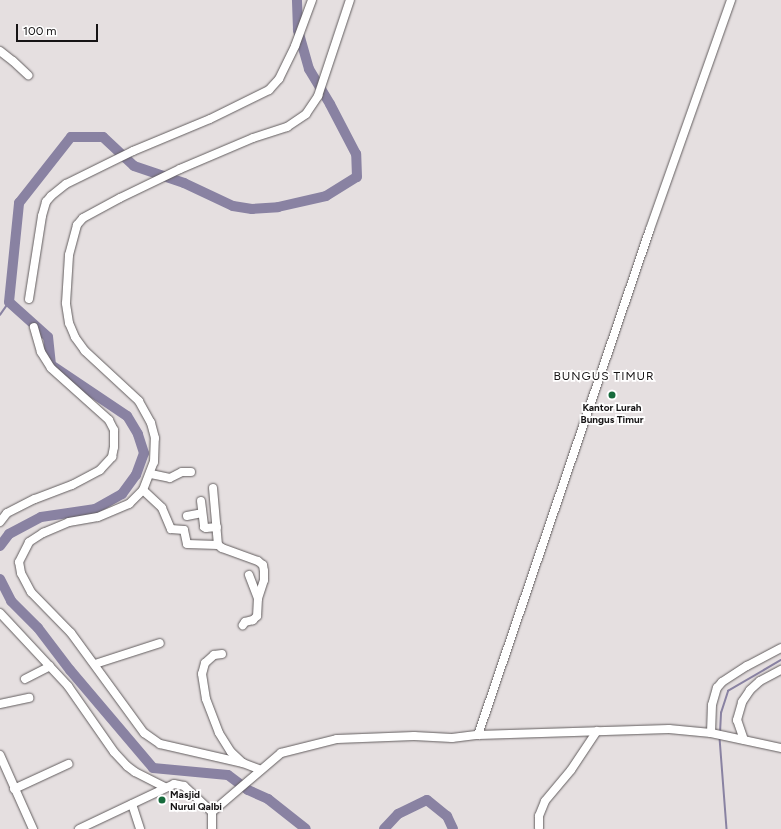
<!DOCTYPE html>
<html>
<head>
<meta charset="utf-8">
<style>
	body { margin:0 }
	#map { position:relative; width:781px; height:829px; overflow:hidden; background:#e5dfe0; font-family:Figtree,sans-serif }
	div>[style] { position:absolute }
	.stream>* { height:1.5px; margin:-0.75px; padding:0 0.75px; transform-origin:0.75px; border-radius:0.75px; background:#8982a2 }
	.river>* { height:10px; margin:-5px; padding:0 5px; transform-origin:5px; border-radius:5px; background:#8982a2 }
	.roads { filter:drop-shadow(0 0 1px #625d5e) drop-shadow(0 0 1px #625d5e) }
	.minor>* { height:8px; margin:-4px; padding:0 4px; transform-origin:4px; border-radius:4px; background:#fff }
	.dots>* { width:11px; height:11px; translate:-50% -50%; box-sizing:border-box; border:2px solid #fff; border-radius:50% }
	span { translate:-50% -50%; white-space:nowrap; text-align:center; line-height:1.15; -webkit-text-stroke:3.5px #fff; paint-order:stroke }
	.poi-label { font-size:10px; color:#161415; font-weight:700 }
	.left { translate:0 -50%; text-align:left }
	.quarter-label { font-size:12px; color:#161415; letter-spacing:1px }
	.scale { position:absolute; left:16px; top:24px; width:82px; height:18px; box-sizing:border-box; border:2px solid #161415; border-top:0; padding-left:5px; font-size:12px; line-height:14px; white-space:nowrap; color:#161415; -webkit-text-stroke:3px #fff; paint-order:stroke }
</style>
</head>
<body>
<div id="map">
	<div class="stream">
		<i style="left:0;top:315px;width:16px;rotate:-55deg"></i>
		<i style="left:720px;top:733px;width:20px;rotate:-87deg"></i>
		<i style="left:721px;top:713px;width:23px;rotate:-72deg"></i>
		<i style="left:728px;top:691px;width:61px;rotate:-30.3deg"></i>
		<i style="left:720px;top:738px;width:91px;rotate:85.6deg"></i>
	</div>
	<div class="river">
		<i style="left:0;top:546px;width:15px;rotate:-53deg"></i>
		<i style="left:9px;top:534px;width:36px;rotate:-28deg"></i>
		<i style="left:41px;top:517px;width:55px;rotate:-8.4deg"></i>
		<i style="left:95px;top:509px;width:31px;rotate:-29deg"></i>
		<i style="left:122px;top:494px;width:24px;rotate:-54deg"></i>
		<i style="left:136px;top:475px;width:23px;rotate:-70deg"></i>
		<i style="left:144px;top:453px;width:20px;rotate:-108deg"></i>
		<i style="left:138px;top:434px;width:21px;rotate:-121deg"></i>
		<i style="left:127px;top:416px;width:92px;rotate:-146.1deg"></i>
		<i style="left:51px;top:365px;width:28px;rotate:-96deg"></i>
		<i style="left:48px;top:337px;width:52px;rotate:-138.1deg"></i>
		<i style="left:9px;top:302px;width:100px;rotate:-84.2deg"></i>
		<i style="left:19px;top:203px;width:84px;rotate:-51.8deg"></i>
		<i style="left:71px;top:137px;width:32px"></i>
		<i style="left:103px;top:137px;width:42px;rotate:43.1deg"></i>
		<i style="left:134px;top:166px;width:53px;rotate:18.8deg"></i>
		<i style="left:184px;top:183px;width:54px;rotate:25.1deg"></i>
		<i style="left:233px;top:206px;width:19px;rotate:9deg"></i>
		<i style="left:252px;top:209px;width:26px;rotate:-4deg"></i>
		<i style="left:278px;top:207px;width:49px;rotate:-12.9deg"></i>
		<i style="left:326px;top:196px;width:36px;rotate:-32deg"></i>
		<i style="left:357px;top:177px;width:23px;rotate:-92deg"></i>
		<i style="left:356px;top:154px;width:56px;rotate:-117.5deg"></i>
		<i style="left:330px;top:104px;width:41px;rotate:-121deg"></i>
		<i style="left:309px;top:69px;width:41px;rotate:-105.8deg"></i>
		<i style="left:298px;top:30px;width:30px;rotate:-92deg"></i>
		<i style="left:0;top:579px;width:25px;rotate:63deg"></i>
		<i style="left:11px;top:601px;width:38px;rotate:45deg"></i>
		<i style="left:38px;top:628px;width:53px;rotate:52.7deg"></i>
		<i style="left:70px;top:670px;width:128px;rotate:49.7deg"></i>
		<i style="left:153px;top:768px;width:75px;rotate:5.3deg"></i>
		<i style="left:228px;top:775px;width:25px;rotate:37deg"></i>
		<i style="left:248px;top:790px;width:22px;rotate:24deg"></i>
		<i style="left:268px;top:799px;width:48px;rotate:38.3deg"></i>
		<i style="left:384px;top:829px;width:21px;rotate:-47deg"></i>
		<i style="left:398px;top:814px;width:32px;rotate:-26deg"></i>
		<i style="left:427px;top:800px;width:26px;rotate:39deg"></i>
		<i style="left:447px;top:816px;width:14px;rotate:65deg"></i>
	</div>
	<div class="roads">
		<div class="minor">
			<i style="left:0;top:51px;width:16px;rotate:38deg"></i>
			<i style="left:13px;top:61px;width:21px;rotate:43deg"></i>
			<i style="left:29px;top:299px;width:84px;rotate:-81.1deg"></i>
			<i style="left:42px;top:216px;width:15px;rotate:-74deg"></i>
			<i style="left:46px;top:202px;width:8px;rotate:-50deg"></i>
			<i style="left:51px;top:196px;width:19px;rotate:-39deg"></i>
			<i style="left:66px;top:184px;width:75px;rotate:-26.2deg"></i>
			<i style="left:133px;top:151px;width:83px;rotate:-22.6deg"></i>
			<i style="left:210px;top:119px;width:66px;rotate:-26.2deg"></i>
			<i style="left:269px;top:90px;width:15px;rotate:-48deg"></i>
			<i style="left:279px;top:79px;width:37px;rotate:-64deg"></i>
			<i style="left:295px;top:46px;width:49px;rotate:-69.7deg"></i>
			<i style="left:151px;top:474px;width:19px;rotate:12deg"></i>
			<i style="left:170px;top:478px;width:13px;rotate:-27deg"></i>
			<i style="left:182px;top:472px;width:9px"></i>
			<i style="left:213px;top:488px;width:57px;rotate:85deg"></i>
			<i style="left:218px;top:545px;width:5px;rotate:37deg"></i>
			<i style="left:222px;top:548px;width:38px;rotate:20deg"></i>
			<i style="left:258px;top:561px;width:6px;rotate:39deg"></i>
			<i style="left:263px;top:565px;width:6px;rotate:81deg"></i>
			<i style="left:264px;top:571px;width:9px;rotate:90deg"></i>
			<i style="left:264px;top:580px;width:19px;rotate:108deg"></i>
			<i style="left:258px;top:598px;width:18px;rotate:93deg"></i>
			<i style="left:257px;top:616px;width:6px;rotate:135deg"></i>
			<i style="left:253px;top:620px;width:8px;rotate:166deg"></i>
			<i style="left:245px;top:622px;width:4px;rotate:124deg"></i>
			<i style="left:143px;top:490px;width:26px;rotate:43deg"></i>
			<i style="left:162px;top:508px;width:23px;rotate:67deg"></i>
			<i style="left:171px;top:529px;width:13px;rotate:4deg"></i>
			<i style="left:184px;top:530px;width:14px;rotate:78deg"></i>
			<i style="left:187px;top:544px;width:31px;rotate:2deg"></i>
			<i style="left:201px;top:501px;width:26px;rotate:83deg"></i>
			<i style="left:204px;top:527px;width:2px;rotate:27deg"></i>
			<i style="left:206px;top:528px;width:11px;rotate:-5deg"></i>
			<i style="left:187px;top:516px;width:15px;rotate:-11deg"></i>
			<i style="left:0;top:522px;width:11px;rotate:-52deg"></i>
			<i style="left:7px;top:513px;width:31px;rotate:-27deg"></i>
			<i style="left:35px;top:499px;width:40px;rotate:-21deg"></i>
			<i style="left:72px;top:485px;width:32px;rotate:-28deg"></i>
			<i style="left:100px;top:470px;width:18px;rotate:-47deg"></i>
			<i style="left:112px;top:457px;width:10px;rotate:-79deg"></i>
			<i style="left:114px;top:447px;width:17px;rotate:-90deg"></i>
			<i style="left:114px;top:430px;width:11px;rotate:-117deg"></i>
			<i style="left:109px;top:420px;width:78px;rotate:-138.1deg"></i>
			<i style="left:51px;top:368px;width:19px;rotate:-122deg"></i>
			<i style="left:41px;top:352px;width:26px;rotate:-106deg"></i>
			<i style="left:249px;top:575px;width:25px;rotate:69deg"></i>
			<i style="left:0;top:613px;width:100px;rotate:47deg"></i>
			<i style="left:68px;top:686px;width:80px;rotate:55.1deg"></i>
			<i style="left:114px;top:752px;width:19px;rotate:47deg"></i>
			<i style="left:127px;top:766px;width:10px;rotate:37deg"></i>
			<i style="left:135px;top:772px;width:34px;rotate:27deg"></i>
			<i style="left:222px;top:654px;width:8px;rotate:173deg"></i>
			<i style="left:214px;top:655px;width:12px;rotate:138deg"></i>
			<i style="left:205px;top:663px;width:11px;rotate:105deg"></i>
			<i style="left:202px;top:674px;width:25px;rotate:81deg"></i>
			<i style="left:206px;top:699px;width:36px;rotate:69deg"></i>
			<i style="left:219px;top:733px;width:22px;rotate:58deg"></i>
			<i style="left:231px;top:752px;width:16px;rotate:43deg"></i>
			<i style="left:243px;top:763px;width:19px;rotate:21deg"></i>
			<i style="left:95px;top:664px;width:68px;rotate:-17.9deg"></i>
			<i style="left:25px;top:679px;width:28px;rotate:-27deg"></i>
			<i style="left:0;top:704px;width:30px;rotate:-12deg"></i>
			<i style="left:711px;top:733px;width:28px;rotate:-88deg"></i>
			<i style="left:712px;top:705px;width:18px;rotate:-74deg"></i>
			<i style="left:717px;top:688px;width:8px;rotate:-50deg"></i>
			<i style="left:722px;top:682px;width:30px;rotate:-33deg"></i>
			<i style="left:747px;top:666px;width:38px;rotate:-28deg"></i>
			<i style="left:478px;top:735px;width:534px;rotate:-71.23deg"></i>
			<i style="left:650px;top:229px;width:243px;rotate:-70.5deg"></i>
			<i style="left:744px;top:740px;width:21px;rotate:-109deg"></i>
			<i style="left:737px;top:720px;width:19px;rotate:-74deg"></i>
			<i style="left:742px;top:702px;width:14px;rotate:-56deg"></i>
			<i style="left:750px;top:690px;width:13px;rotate:-42deg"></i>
			<i style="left:760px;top:681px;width:24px;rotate:-28deg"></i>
			<i style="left:0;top:755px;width:81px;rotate:66deg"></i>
			<i style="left:243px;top:763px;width:85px;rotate:-167.1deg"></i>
			<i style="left:160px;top:744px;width:19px;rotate:-145deg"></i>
			<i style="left:144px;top:733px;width:124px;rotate:-126.1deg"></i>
			<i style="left:71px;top:633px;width:57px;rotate:-134.3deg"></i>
			<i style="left:31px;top:592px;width:21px;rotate:-118deg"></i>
			<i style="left:21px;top:573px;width:11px;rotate:-100deg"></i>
			<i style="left:19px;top:562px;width:22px;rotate:-63deg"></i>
			<i style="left:29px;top:542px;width:17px;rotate:-33deg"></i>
			<i style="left:43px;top:533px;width:28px;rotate:-23deg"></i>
			<i style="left:69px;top:522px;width:29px;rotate:-10deg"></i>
			<i style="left:98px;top:517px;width:34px;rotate:-23deg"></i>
			<i style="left:129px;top:504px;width:20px;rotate:-45deg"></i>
			<i style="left:143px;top:490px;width:30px;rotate:-69deg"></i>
			<i style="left:154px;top:462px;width:24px;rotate:-88deg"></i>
			<i style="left:155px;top:438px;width:16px;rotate:-105deg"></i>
			<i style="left:151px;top:423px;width:25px;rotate:-119deg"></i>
			<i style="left:139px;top:401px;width:74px;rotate:-137.2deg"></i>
			<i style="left:85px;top:351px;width:17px;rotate:-126deg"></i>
			<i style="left:75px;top:337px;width:15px;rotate:-113deg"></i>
			<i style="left:69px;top:323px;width:20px;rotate:-99deg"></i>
			<i style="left:66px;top:303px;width:48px;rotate:-86.4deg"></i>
			<i style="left:69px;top:255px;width:31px;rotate:-75deg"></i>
			<i style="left:77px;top:225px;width:9px;rotate:-49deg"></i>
			<i style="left:83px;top:218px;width:42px;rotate:-28.4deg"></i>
			<i style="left:120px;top:198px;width:67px;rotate:-25.8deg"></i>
			<i style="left:180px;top:169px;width:79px;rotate:-23deg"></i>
			<i style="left:253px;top:138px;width:36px;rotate:-18deg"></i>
			<i style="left:287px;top:127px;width:23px;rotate:-34deg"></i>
			<i style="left:306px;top:114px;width:22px;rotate:-56deg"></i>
			<i style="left:318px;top:96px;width:101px;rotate:-71.6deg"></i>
			<i style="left:14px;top:789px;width:60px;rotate:-24.8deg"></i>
			<i style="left:132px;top:804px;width:26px;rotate:72deg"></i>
			<i style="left:212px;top:812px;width:91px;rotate:-40.5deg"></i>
			<i style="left:281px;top:753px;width:58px;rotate:-14deg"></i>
			<i style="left:337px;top:739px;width:77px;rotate:-2.2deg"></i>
			<i style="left:414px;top:736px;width:38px;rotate:3deg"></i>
			<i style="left:452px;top:738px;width:26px;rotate:-7deg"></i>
			<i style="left:478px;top:735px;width:191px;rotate:-1.8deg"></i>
			<i style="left:669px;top:729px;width:42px;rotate:5.4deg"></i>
			<i style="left:711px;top:733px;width:72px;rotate:12.1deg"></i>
			<i style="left:539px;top:828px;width:12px;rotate:-90deg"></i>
			<i style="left:539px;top:816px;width:16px;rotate:-68deg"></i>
			<i style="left:545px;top:801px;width:40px;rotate:-50deg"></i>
			<i style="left:571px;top:770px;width:47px;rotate:-56.3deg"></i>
			<i style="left:79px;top:829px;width:105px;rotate:-25.3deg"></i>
			<i style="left:174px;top:784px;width:10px;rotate:11deg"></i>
			<i style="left:184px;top:786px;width:38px;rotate:43deg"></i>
			<i style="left:212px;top:812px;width:17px;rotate:90deg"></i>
		</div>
	</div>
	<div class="dots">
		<i style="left:612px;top:395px;background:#176b3c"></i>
		<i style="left:162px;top:800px;background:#176b3c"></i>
	</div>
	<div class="poi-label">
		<span style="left:612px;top:413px">Kantor Lurah<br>Bungus Timur</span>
		<span class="left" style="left:170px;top:800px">Masjid<br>Nurul Qalbi</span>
	</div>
	<div class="quarter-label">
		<span style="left:604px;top:377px">BUNGUS TIMUR</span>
	</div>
	<div class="scale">100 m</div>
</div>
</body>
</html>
